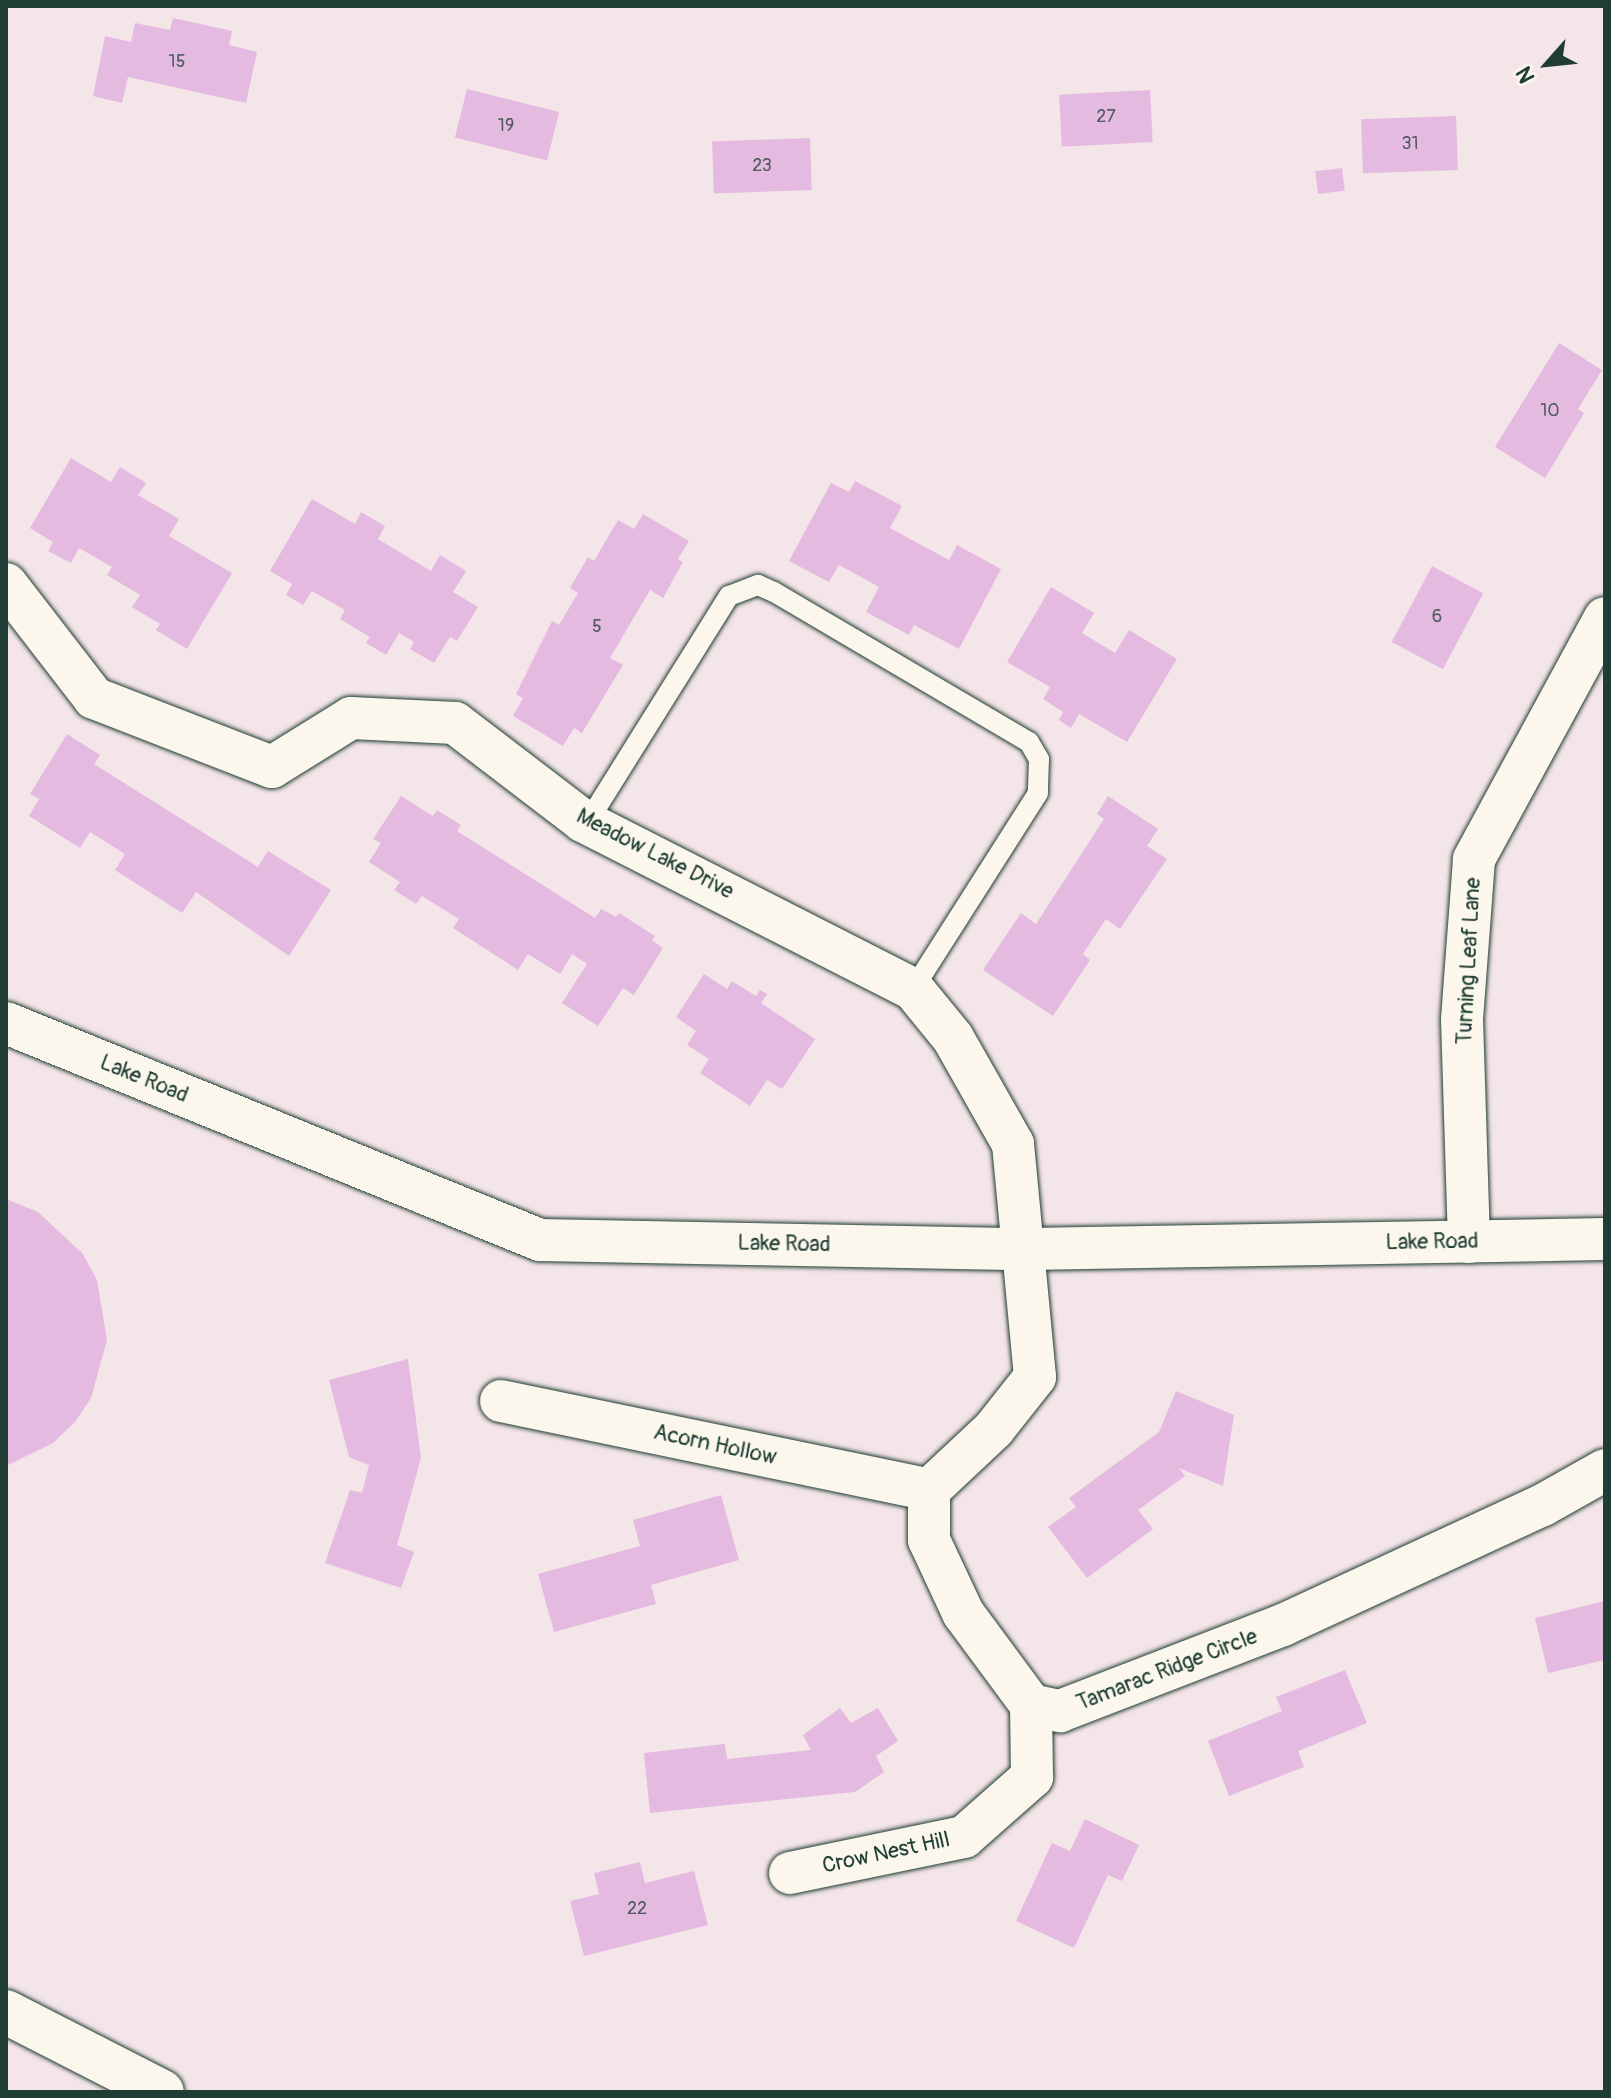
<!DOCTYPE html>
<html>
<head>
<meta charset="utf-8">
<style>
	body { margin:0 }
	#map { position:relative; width:1611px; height:2098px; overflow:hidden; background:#f4e5e8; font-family:Pangolin,sans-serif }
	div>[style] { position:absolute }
	.building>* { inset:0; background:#e4bae0; transform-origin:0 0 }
	.roads { filter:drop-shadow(0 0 2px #1f3d34) drop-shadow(0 0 2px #1f3d34) }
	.lane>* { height:20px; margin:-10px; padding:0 10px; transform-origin:10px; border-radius:10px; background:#fbf7ec }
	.street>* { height:42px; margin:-21px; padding:0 21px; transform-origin:21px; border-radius:21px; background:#fbf7ec }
	.secondary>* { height:44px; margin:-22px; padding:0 22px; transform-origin:22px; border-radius:22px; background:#fbf7ec }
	span { translate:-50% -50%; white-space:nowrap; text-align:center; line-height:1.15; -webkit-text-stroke:6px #fbf7ec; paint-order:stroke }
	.number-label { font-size:18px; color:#505c5f }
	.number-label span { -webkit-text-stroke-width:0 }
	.street-label { font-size:22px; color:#1f3d34 }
	.frame { position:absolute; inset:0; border:8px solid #1f3d34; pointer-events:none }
	.north { position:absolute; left:1507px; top:24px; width:80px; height:80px; -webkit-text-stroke:6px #fbf7ec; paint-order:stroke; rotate:243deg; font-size:22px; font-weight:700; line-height:32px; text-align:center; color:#1f3d34 }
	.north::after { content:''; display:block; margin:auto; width:28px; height:36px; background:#1f3d34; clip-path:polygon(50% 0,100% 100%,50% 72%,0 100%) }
</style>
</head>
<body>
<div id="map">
	<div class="building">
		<i style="clip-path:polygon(173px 18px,232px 31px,229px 45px,257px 52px,246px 103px,128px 77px,122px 103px,93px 96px,105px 36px,131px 42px,135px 23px,170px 30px)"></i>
		<i style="left:467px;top:89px;width:95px;height:50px;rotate:14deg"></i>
		<i style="left:1150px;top:90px;width:52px;height:91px;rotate:87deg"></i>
		<i style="left:1456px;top:116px;width:54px;height:95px;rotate:88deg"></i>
		<i style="left:810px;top:138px;width:52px;height:98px;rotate:88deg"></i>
		<i style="left:1342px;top:168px;width:23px;height:27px;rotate:83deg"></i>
		<i style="clip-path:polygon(1559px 343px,1602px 370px,1578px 409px,1584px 413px,1545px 478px,1495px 447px)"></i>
		<i style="clip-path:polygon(71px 458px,111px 482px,120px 467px,146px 483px,138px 495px,179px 519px,169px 536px,232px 573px,187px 649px,156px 630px,160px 624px,132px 607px,140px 595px,107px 575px,112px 567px,79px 548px,71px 563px,48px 551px,53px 542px,30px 528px)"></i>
		<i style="clip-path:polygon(855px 481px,902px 506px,890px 528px,949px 560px,957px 545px,1001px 569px,959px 649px,914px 625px,909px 635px,866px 612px,879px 587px,839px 565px,829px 582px,789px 561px,831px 483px,849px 492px)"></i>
		<i style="clip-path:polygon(312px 499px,355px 524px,361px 512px,385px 526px,378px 539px,431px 571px,440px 555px,466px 571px,453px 592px,478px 607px,457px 641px,450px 637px,434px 663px,410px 649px,414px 642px,399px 633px,386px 655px,366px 643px,370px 637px,340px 619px,345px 610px,312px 591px,303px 605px,286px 595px,292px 584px,270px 571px)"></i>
		<i style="clip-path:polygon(643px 514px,689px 541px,678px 559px,683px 562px,663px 598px,650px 590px,610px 658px,623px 665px,582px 733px,574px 728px,563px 746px,513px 716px,523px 698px,516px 694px,552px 621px,559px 625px,578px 593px,570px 588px,588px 557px,594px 561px,618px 520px,634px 529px)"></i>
		<i style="left:1432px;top:566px;width:58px;height:86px;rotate:28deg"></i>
		<i style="clip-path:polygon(1051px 587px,1094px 613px,1082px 633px,1115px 653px,1129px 630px,1177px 659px,1127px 742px,1079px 714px,1071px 728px,1059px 720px,1063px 712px,1043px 699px,1050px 687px,1007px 662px)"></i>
		<i style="clip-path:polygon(67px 734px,100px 755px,94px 764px,258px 867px,268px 851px,331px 890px,289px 956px,196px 892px,182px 913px,115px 870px,125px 854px,90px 832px,80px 848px,29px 816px,39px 799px,30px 794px)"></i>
		<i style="clip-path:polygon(401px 796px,433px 816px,437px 810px,461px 825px,457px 831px,595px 918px,601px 909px,616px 917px,619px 913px,655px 936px,652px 940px,663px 948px,634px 995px,623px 988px,598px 1026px,562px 1003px,587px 964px,572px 954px,560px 974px,528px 954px,518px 970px,453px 928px,459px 919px,422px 896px,416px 904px,394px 890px,400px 882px,369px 862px,381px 843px,373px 839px)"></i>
		<i style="clip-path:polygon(1108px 796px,1158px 829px,1147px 846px,1167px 859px,1120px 929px,1106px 919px,1083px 954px,1090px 960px,1053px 1016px,983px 970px,1021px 913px,1036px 924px,1104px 819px,1097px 814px)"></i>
		<i style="clip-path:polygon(704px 974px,727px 989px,732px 981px,756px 996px,760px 990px,767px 994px,761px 1003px,815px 1039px,782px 1089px,767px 1080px,750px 1106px,700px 1073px,709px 1059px,687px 1045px,696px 1031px,676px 1017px)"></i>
		<i style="clip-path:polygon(6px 1199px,38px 1212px,83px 1254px,97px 1280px,107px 1340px,91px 1398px,75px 1422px,53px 1443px,6px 1466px)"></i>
		<i style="clip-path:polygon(408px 1359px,421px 1458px,397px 1545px,414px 1552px,401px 1588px,325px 1563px,350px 1490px,362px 1493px,369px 1465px,349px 1457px,329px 1380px)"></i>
		<i style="clip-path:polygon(1176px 1391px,1234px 1415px,1223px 1486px,1179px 1468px,1185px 1476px,1138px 1510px,1153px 1529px,1087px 1578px,1048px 1527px,1076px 1507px,1069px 1498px,1159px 1432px)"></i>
		<i style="clip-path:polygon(721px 1495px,739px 1560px,651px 1585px,656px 1604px,554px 1632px,538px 1574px,640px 1546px,633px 1520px)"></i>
		<i style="clip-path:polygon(1605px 1601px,1605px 1660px,1548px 1673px,1535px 1618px)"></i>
		<i style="clip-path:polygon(1345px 1670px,1367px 1723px,1298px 1751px,1304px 1767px,1229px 1796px,1208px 1741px,1282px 1711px,1276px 1697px)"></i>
		<i style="clip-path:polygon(840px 1708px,851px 1723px,878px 1708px,898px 1741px,876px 1756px,884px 1772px,855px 1792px,650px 1813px,644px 1753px,725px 1744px,727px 1759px,811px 1750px,803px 1735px)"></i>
		<i style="clip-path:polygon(1085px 1819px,1139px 1845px,1122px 1881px,1108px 1875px,1074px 1948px,1016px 1921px,1052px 1843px,1070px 1851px)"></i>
		<i style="clip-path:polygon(640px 1862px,645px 1883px,694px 1871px,708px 1925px,584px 1956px,570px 1901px,599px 1894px,594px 1873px)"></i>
	</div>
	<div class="roads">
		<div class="lane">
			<i style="left:587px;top:823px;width:268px;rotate:-58deg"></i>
			<i style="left:729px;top:596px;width:31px;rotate:-21deg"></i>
			<i style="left:758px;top:585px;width:17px;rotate:24deg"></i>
			<i style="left:774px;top:592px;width:296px;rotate:30.5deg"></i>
			<i style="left:1029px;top:742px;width:20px;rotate:60deg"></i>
			<i style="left:1039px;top:759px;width:34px;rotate:92deg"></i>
			<i style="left:1038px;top:793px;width:232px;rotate:122.5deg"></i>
		</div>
		<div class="street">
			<i style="left:6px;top:584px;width:144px;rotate:52.3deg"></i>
			<i style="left:94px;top:698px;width:191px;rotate:21.2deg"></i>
			<i style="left:272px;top:767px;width:93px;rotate:-31.8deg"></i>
			<i style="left:351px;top:718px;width:104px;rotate:2.8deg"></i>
			<i style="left:455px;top:723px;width:161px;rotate:37.4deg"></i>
			<i style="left:583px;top:821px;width:370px;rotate:27deg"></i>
			<i style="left:913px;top:989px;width:63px;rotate:50.8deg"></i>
			<i style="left:953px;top:1038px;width:122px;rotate:60.5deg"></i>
			<i style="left:1013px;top:1144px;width:234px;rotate:84.6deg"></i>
			<i style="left:1035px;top:1377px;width:66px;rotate:128.3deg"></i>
			<i style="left:994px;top:1429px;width:89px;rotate:136.8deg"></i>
			<i style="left:929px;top:1490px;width:50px;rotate:90deg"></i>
			<i style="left:929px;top:1540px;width:81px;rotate:65deg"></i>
			<i style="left:963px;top:1613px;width:114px;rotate:53.5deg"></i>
			<i style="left:1031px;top:1705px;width:30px;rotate:12deg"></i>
			<i style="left:1060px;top:1711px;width:239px;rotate:-21.1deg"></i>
			<i style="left:1283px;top:1625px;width:286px;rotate:-24.8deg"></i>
			<i style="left:1543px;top:1505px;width:71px;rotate:-29.4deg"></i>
			<i style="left:6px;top:1023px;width:576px;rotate:22.12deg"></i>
			<i style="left:540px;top:1240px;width:482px;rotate:1.1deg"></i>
			<i style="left:1022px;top:1249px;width:583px;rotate:-0.98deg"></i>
			<i style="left:1469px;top:1242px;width:223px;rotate:-91.8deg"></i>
			<i style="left:1462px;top:1019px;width:160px;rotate:-85.7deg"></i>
			<i style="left:1474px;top:859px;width:274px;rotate:-61.5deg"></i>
			<i style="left:501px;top:1401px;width:437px;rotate:11.7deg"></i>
			<i style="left:790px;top:1873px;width:178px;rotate:-11.7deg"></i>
			<i style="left:964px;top:1837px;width:91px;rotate:-41.4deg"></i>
			<i style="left:1032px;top:1777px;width:72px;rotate:-90.8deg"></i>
		</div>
		<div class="secondary">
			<i style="left:6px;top:2012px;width:175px;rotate:27.1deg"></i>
		</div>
	</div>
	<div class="number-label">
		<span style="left:177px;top:62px">15</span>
		<span style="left:1106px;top:117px">27</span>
		<span style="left:506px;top:126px">19</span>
		<span style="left:1410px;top:144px">31</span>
		<span style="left:762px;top:166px">23</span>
		<span style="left:1550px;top:411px">10</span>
		<span style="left:1437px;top:617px">6</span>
		<span style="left:597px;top:627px">5</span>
		<span style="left:637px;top:1909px">22</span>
	</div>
	<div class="street-label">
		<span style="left:655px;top:854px;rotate:27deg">Meadow Lake Drive</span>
		<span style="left:1469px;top:961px;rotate:-87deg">Turning Leaf Lane</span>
		<span style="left:144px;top:1079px;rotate:22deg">Lake Road</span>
		<span style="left:1432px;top:1242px;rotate:-1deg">Lake Road</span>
		<span style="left:784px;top:1244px;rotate:1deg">Lake Road</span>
		<span style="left:715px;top:1445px;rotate:12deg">Acorn Hollow</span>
		<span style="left:1167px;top:1670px;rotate:-21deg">Tamarac Ridge Circle</span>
		<span style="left:886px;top:1853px;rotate:-12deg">Crow Nest Hill</span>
	</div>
	<div class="frame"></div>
	<div class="north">N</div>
</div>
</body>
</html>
